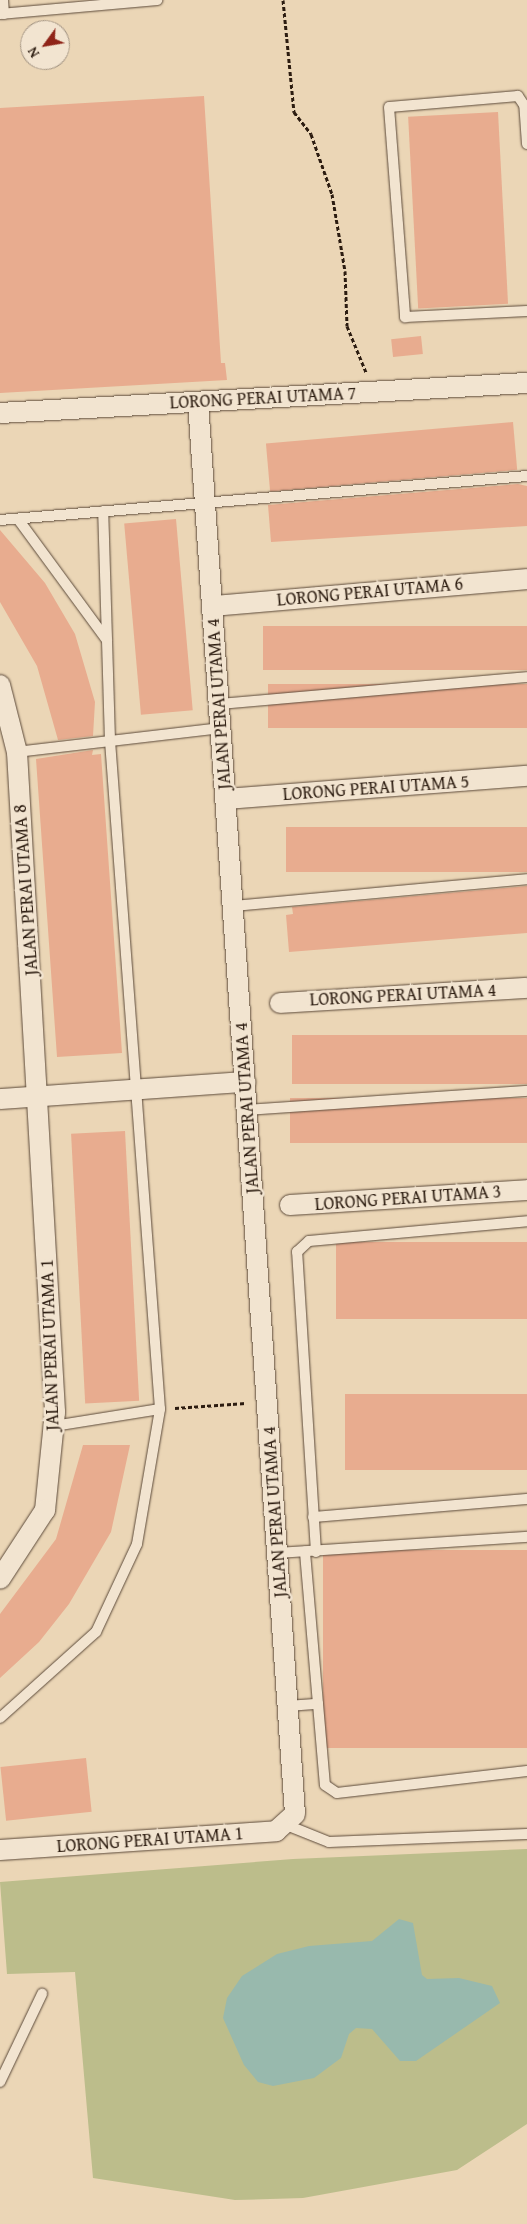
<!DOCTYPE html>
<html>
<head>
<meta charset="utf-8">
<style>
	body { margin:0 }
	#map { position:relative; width:527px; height:2224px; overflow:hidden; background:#ebd6b6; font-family:"Gentium Book Plus",serif }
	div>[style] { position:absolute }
	.green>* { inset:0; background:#bcbd8b }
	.water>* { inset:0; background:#98b9ad }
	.building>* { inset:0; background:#e8ac8f; transform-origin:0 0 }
	.path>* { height:3px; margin-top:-1.5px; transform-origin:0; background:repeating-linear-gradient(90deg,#2c1c10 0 4px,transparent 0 6.5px) }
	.roads { filter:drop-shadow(0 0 1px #5c4a3a) drop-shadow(0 0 1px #5c4a3a) }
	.lane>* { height:10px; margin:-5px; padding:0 5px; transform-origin:5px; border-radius:5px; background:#f2e4d0 }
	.street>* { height:20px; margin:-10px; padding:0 10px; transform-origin:10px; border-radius:10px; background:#f2e4d0 }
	span { translate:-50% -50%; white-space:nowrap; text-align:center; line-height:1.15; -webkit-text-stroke:5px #f2e4d0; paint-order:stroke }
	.street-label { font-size:18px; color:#2c1c10 }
	.north { position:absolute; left:20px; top:20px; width:50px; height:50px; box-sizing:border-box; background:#f2e4d0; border:1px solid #a39483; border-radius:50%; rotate:238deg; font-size:14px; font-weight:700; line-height:20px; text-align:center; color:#2c1c10 }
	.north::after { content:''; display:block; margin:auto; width:18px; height:22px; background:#8f2418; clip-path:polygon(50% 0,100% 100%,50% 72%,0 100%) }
</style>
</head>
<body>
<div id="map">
	<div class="green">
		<i style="clip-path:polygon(527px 1849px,527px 2124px,457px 2170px,303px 2198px,235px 2200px,93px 2178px,75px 1972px,7px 1974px,0 1882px,293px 1859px)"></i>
	</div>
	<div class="water">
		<i style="clip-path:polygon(399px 1919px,413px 1923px,422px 1975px,427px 1979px,459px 1978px,492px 1986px,500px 2003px,416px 2061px,400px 2061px,372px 2029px,356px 2028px,349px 2034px,341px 2058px,314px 2078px,273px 2086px,258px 2082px,244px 2065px,223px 2018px,227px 1998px,242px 1976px,277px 1954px,309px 1946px,372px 1941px)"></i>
	</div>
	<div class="building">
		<i style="clip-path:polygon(204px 96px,221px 363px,225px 363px,227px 380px,0 393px,0 108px)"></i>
		<i style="left:498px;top:112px;width:192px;height:90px;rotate:87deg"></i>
		<i style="left:421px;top:336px;width:18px;height:30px;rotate:84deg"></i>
		<i style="left:513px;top:422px;width:48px;height:248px;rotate:85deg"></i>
		<i style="clip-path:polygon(518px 484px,527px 486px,527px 526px,271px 542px,268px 505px)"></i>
		<i style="left:176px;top:519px;width:192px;height:52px;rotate:85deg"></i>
		<i style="clip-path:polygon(0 530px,45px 583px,75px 634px,95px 702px,93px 736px,58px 740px,37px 666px,0 602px)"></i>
		<i style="left:527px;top:626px;width:44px;height:264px;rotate:90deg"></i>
		<i style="left:527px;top:684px;width:44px;height:259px;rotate:90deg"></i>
		<i style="clip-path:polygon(93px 750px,92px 755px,101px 754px,122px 1053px,57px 1057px,36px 759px)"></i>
		<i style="left:527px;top:827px;width:45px;height:241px;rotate:90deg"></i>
		<i style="clip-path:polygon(527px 886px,527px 933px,289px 952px,286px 915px,293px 914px,292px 907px)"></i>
		<i style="left:527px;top:1035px;width:49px;height:235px;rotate:90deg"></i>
		<i style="left:527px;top:1098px;width:45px;height:237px;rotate:90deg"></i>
		<i style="left:125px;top:1131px;width:270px;height:54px;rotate:87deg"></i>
		<i style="left:527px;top:1242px;width:77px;height:191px;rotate:90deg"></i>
		<i style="left:527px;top:1394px;width:76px;height:182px;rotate:90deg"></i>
		<i style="clip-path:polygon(83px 1445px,130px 1445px,111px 1532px,69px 1604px,39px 1642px,0 1678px,0 1614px,56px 1539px)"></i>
		<i style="left:527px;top:1550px;width:198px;height:204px;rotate:90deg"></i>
		<i style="left:86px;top:1758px;width:54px;height:86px;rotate:84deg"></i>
	</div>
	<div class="path">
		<i style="left:283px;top:0;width:113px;rotate:84.4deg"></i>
		<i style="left:294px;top:112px;width:28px;rotate:52deg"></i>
		<i style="left:311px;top:134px;width:64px;rotate:70.7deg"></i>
		<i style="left:332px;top:194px;width:78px;rotate:80.4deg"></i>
		<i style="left:345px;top:271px;width:55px;rotate:87.9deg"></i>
		<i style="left:347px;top:326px;width:50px;rotate:67.6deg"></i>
		<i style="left:175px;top:1408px;width:71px;rotate:-4deg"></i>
	</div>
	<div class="roads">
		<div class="lane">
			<i style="left:3px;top:0;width:14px;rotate:86deg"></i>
			<i style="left:0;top:14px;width:158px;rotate:-5.1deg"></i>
			<i style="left:527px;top:144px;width:39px;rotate:-94deg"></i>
			<i style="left:524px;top:105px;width:11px;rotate:-124deg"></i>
			<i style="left:518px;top:96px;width:129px;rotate:175.1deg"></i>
			<i style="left:389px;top:107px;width:211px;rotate:85.6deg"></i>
			<i style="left:405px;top:317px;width:122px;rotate:-2.8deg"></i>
			<i style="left:18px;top:519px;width:150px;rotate:53.7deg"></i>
			<i style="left:0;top:520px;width:529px;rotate:-4.77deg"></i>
			<i style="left:219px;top:704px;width:309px;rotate:-5deg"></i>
			<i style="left:17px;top:752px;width:205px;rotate:-6.7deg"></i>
			<i style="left:233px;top:906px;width:295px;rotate:-5.2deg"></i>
			<i style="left:247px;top:1110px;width:281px;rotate:-3.9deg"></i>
			<i style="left:54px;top:1426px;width:107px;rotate:-9.1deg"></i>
			<i style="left:313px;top:1517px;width:215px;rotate:-4.8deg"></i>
			<i style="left:316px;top:1552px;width:301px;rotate:-93.6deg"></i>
			<i style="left:297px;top:1252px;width:16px;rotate:-43deg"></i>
			<i style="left:309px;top:1241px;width:219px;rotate:-5.2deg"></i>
			<i style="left:278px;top:1553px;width:250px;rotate:-3.7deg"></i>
			<i style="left:318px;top:1704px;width:81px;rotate:85.1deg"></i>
			<i style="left:325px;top:1785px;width:14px;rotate:34deg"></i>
			<i style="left:337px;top:1793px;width:191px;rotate:-6.6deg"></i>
			<i style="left:287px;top:1706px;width:31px;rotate:-4deg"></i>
			<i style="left:318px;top:1704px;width:153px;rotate:-94.9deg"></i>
			<i style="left:0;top:1718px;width:129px;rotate:-41.9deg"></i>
			<i style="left:96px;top:1632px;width:97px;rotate:-65deg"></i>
			<i style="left:137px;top:1544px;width:137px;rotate:-80.3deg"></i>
			<i style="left:160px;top:1409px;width:670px;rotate:-94.28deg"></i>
			<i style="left:110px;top:741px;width:230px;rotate:-91.7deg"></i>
			<i style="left:284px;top:1824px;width:48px;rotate:21.8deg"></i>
			<i style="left:329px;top:1842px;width:198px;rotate:-2.3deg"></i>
			<i style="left:0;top:2082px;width:98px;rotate:-64.5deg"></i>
		</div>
		<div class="street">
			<i style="left:0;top:413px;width:528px;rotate:-3.26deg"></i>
			<i style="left:213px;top:606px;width:315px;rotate:-4.9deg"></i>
			<i style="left:0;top:685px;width:69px;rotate:75.8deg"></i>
			<i style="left:17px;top:752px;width:661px;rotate:86.7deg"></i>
			<i style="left:55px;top:1412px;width:99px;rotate:95.8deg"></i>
			<i style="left:45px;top:1510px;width:82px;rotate:123.1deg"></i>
			<i style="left:226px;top:799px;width:302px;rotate:-4.4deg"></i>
			<i style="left:280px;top:1003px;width:247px;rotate:-3.5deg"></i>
			<i style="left:0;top:1099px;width:246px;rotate:-4deg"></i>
			<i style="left:290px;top:1205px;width:237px;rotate:-3.6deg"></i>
			<i style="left:0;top:1850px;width:277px;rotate:-3.9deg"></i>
			<i style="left:276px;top:1831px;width:25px;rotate:-42deg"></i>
			<i style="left:295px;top:1814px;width:1415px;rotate:-93.93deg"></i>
		</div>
	</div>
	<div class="street-label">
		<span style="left:263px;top:398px;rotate:-3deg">LORONG PERAI UTAMA 7</span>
		<span style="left:370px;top:592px;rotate:-5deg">LORONG PERAI UTAMA 6</span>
		<span style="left:219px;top:704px;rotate:-94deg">JALAN PERAI UTAMA 4</span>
		<span style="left:376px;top:788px;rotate:-4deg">LORONG PERAI UTAMA 5</span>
		<span style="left:26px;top:890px;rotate:-94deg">JALAN PERAI UTAMA 8</span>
		<span style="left:403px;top:995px;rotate:-3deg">LORONG PERAI UTAMA 4</span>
		<span style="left:247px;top:1108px;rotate:-94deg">JALAN PERAI UTAMA 4</span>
		<span style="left:408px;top:1198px;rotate:-4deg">LORONG PERAI UTAMA 3</span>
		<span style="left:50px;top:1345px;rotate:-92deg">JALAN PERAI UTAMA 1</span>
		<span style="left:275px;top:1512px;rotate:-94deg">JALAN PERAI UTAMA 4</span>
		<span style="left:150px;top:1840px;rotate:-4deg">LORONG PERAI UTAMA 1</span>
	</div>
	<div class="north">N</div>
</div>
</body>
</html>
